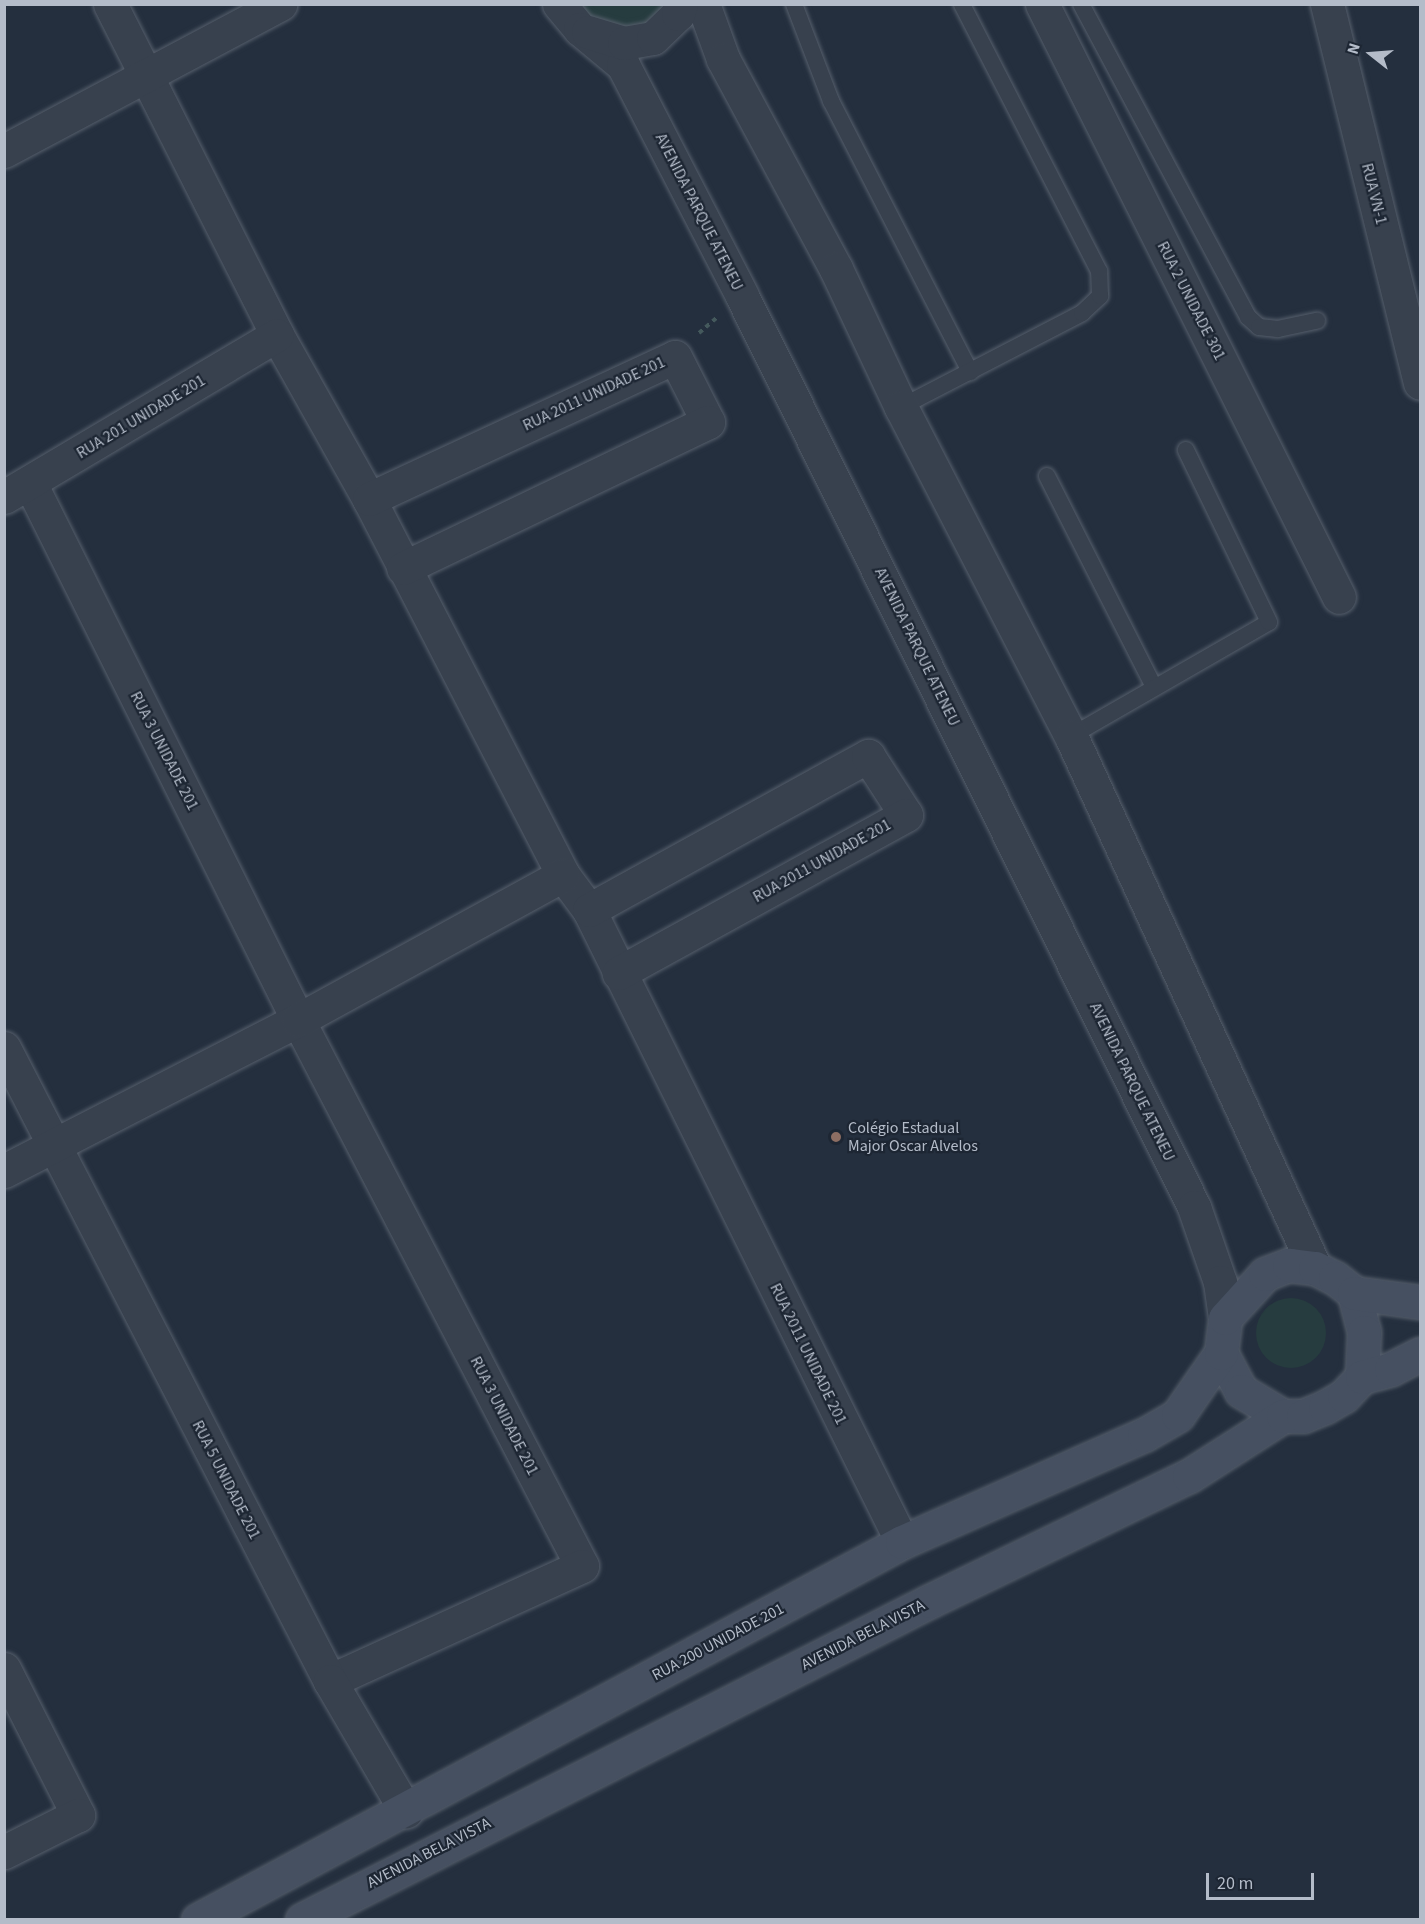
<!DOCTYPE html>
<html>
<head>
<meta charset="utf-8">
<style>
	body { margin:0 }
	#map { position:relative; width:1425px; height:1924px; overflow:hidden; background:#242f3e; font-family:"Source Sans 3",sans-serif }
	div>[style] { position:absolute }
	.green>* { inset:0; background:#263c3f }
	.round { border-radius:50% }
	.path>* { height:4px; margin-top:-2px; transform-origin:0; background:repeating-linear-gradient(90deg,#44595c 0 4.5px,transparent 0 9px) }
	.roads { filter:drop-shadow(0 0 2px #565f6c) drop-shadow(0 0 2px #565f6c) }
	.service>* { height:16px; margin:-8px; padding:0 8px; transform-origin:8px; border-radius:8px; background:#38414e }
	.minor>* { height:33px; margin:-16.5px; padding:0 16.5px; transform-origin:16.5px; border-radius:16.5px; background:#38414e }
	.tertiary>* { height:33px; margin:-16.5px; padding:0 16.5px; transform-origin:16.5px; border-radius:16.5px; background:#38414e }
	.secondary>* { height:33px; margin:-16.5px; padding:0 16.5px; transform-origin:16.5px; border-radius:16.5px; background:#465061 }
	.dots>* { width:16px; height:16px; translate:-50% -50%; box-sizing:border-box; border:3px solid #1d2633; border-radius:50% }
	span { translate:-50% -50%; white-space:nowrap; text-align:center; line-height:1.15; -webkit-text-stroke:4.5px #1d2633; paint-order:stroke }
	.street-label { font-size:16px; color:#b4bcc9 }
	.poi-label { font-size:16px; color:#b4bcc9 }
	.left { translate:0 -50%; text-align:left }
	.frame { position:absolute; inset:0; border:6px solid #b4bcc9; pointer-events:none }
	.north { position:absolute; left:1341px; top:24px; width:60px; height:60px; -webkit-text-stroke:4px #1d2633; paint-order:stroke; rotate:287deg; font-size:16px; font-weight:700; line-height:24px; text-align:center; color:#b4bcc9 }
	.north::after { content:''; display:block; margin:auto; width:21px; height:27px; background:#b4bcc9; clip-path:polygon(50% 0,100% 100%,50% 72%,0 100%) }
	.scale { position:absolute; left:1206px; top:1873px; width:108px; height:27px; box-sizing:border-box; border:3px solid #b4bcc9; border-top:0; padding-left:8px; font-size:18px; line-height:21px; white-space:nowrap; color:#b4bcc9; -webkit-text-stroke:4px #1d2633; paint-order:stroke }
</style>
</head>
<body>
<div id="map">
	<div class="green">
		<i style="clip-path:polygon(576px 5px,671px 5px,643px 25px,628px 29px,597px 25px)"></i>
		<i class="round" style="left:1256px;top:1298px;width:70px;height:70px"></i>
	</div>
	<div class="path">
		<i style="left:699px;top:333px;width:23px;rotate:-41deg"></i>
	</div>
	<div class="roads">
		<div class="service">
			<i style="left:794px;top:4px;width:104px;rotate:69.1deg"></i>
			<i style="left:831px;top:101px;width:305px;rotate:62.8deg"></i>
			<i style="left:1081px;top:4px;width:355px;rotate:61.9deg"></i>
			<i style="left:1248px;top:317px;width:15px;rotate:42deg"></i>
			<i style="left:1259px;top:327px;width:19px;rotate:6deg"></i>
			<i style="left:1278px;top:329px;width:40px;rotate:-12deg"></i>
			<i style="left:901px;top:407px;width:204px;rotate:-27.4deg"></i>
			<i style="left:1082px;top:313px;width:25px;rotate:-43deg"></i>
			<i style="left:1100px;top:296px;width:25px;rotate:-92deg"></i>
			<i style="left:1099px;top:271px;width:300px;rotate:-117.2deg"></i>
			<i style="left:1047px;top:476px;width:237px;rotate:63.1deg"></i>
			<i style="left:1071px;top:736px;width:228px;rotate:-29.9deg"></i>
			<i style="left:1269px;top:622px;width:191px;rotate:-115.8deg"></i>
		</div>
		<div class="minor">
			<i style="left:110px;top:4px;width:371px;rotate:63.2deg"></i>
			<i style="left:277px;top:335px;width:188px;rotate:60.7deg"></i>
			<i style="left:369px;top:499px;width:423px;rotate:62.7deg"></i>
			<i style="left:563px;top:875px;width:44px;rotate:53.4deg"></i>
			<i style="left:589px;top:910px;width:705px;rotate:63.65deg"></i>
			<i style="left:1042px;top:4px;width:663px;rotate:63.4deg"></i>
			<i style="left:1327px;top:4px;width:390px;rotate:76.2deg"></i>
			<i style="left:4px;top:151px;width:313px;rotate:-28deg"></i>
			<i style="left:30px;top:483px;width:600px;rotate:63.48deg"></i>
			<i style="left:298px;top:1020px;width:615px;rotate:62.52deg"></i>
			<i style="left:582px;top:1566px;width:277px;rotate:155.5deg"></i>
			<i style="left:4px;top:497px;width:317px;rotate:-30.7deg"></i>
			<i style="left:369px;top:499px;width:337px;rotate:-24.9deg"></i>
			<i style="left:675px;top:357px;width:73px;rotate:63.1deg"></i>
			<i style="left:708px;top:422px;width:338px;rotate:154.4deg"></i>
			<i style="left:589px;top:910px;width:319px;rotate:-28.9deg"></i>
			<i style="left:868px;top:756px;width:70px;rotate:57.2deg"></i>
			<i style="left:906px;top:815px;width:328px;rotate:151.2deg"></i>
			<i style="left:4px;top:1048px;width:712px;rotate:62.75deg"></i>
			<i style="left:330px;top:1681px;width:151px;rotate:59.7deg"></i>
			<i style="left:4px;top:1171px;width:331px;rotate:-27.2deg"></i>
			<i style="left:298px;top:1020px;width:302px;rotate:-28.7deg"></i>
			<i style="left:4px;top:1669px;width:164px;rotate:63.1deg"></i>
			<i style="left:78px;top:1815px;width:83px;rotate:153.4deg"></i>
		</div>
		<div class="tertiary">
			<i style="left:559px;top:4px;width:33px;rotate:50deg"></i>
			<i style="left:580px;top:29px;width:56px;rotate:39.9deg"></i>
			<i style="left:623px;top:65px;width:260px;rotate:62.7deg"></i>
			<i style="left:742px;top:296px;width:1017px;rotate:63.61deg"></i>
			<i style="left:1194px;top:1207px;width:79px;rotate:70.9deg"></i>
			<i style="left:1220px;top:1282px;width:36px;rotate:82deg"></i>
			<i style="left:703px;top:4px;width:59px;rotate:70deg"></i>
			<i style="left:723px;top:59px;width:238px;rotate:61.7deg"></i>
			<i style="left:836px;top:269px;width:153px;rotate:64.8deg"></i>
			<i style="left:901px;top:407px;width:370px;rotate:62.7deg"></i>
			<i style="left:1071px;top:736px;width:585px;rotate:65.36deg"></i>
			<i style="left:588px;top:32px;width:38px;rotate:17deg"></i>
			<i style="left:624px;top:43px;width:29px;rotate:-10deg"></i>
			<i style="left:653px;top:38px;width:35px;rotate:-44deg"></i>
			<i style="left:678px;top:14px;width:10px;rotate:-73deg"></i>
		</div>
		<div class="secondary">
			<i style="left:1354px;top:1293px;width:40px;rotate:75.6deg"></i>
			<i style="left:1364px;top:1332px;width:45px;rotate:92.5deg"></i>
			<i style="left:1221px;top:1353px;width:43px;rotate:62.2deg"></i>
			<i style="left:1241px;top:1391px;width:49px;rotate:30.8deg"></i>
			<i style="left:198px;top:1920px;width:799px;rotate:-28.23deg"></i>
			<i style="left:902px;top:1542px;width:265px;rotate:-23.9deg"></i>
			<i style="left:1144px;top:1435px;width:39px;rotate:-30deg"></i>
			<i style="left:1178px;top:1415px;width:75px;rotate:-55.3deg"></i>
			<i style="left:1221px;top:1353px;width:35px;rotate:-83deg"></i>
			<i style="left:1225px;top:1318px;width:59px;rotate:-47.7deg"></i>
			<i style="left:1265px;top:1274px;width:26px;rotate:-21deg"></i>
			<i style="left:1289px;top:1265px;width:26px;rotate:7deg"></i>
			<i style="left:1315px;top:1268px;width:22px;rotate:27deg"></i>
			<i style="left:1335px;top:1278px;width:24px;rotate:38deg"></i>
			<i style="left:1354px;top:1293px;width:67px;rotate:7.8deg"></i>
			<i style="left:302px;top:1920px;width:704px;rotate:-26.93deg"></i>
			<i style="left:930px;top:1601px;width:288px;rotate:-25.8deg"></i>
			<i style="left:1189px;top:1476px;width:112px;rotate:-32.6deg"></i>
			<i style="left:1283px;top:1416px;width:20px"></i>
			<i style="left:1303px;top:1416px;width:24px;rotate:-22deg"></i>
			<i style="left:1325px;top:1407px;width:22px;rotate:-30deg"></i>
			<i style="left:1344px;top:1396px;width:26px;rotate:-47deg"></i>
			<i style="left:1362px;top:1377px;width:30px;rotate:-15deg"></i>
			<i style="left:1391px;top:1369px;width:33px;rotate:-27deg"></i>
		</div>
	</div>
	<div class="dots">
		<i style="left:836px;top:1137px;background:#8d6e63"></i>
	</div>
	<div class="street-label">
		<span style="left:1374px;top:194px;rotate:76deg">RUA VN-1</span>
		<span style="left:699px;top:212px;rotate:63deg">AVENIDA PARQUE ATENEU</span>
		<span style="left:1191px;top:301px;rotate:63deg">RUA 2 UNIDADE 301</span>
		<span style="left:594px;top:394px;rotate:-25deg">RUA 2011 UNIDADE 201</span>
		<span style="left:141px;top:417px;rotate:-31deg">RUA 201 UNIDADE 201</span>
		<span style="left:917px;top:647px;rotate:64deg">AVENIDA PARQUE ATENEU</span>
		<span style="left:164px;top:751px;rotate:63deg">RUA 3 UNIDADE 201</span>
		<span style="left:822px;top:861px;rotate:-29deg">RUA 2011 UNIDADE 201</span>
		<span style="left:1132px;top:1082px;rotate:64deg">AVENIDA PARQUE ATENEU</span>
		<span style="left:808px;top:1354px;rotate:64deg">RUA 2011 UNIDADE 201</span>
		<span style="left:504px;top:1416px;rotate:63deg">RUA 3 UNIDADE 201</span>
		<span style="left:226px;top:1480px;rotate:63deg">RUA 5 UNIDADE 201</span>
		<span style="left:863px;top:1635px;rotate:-27deg">AVENIDA BELA VISTA</span>
		<span style="left:718px;top:1642px;rotate:-28deg">RUA 200 UNIDADE 201</span>
		<span style="left:429px;top:1853px;rotate:-27deg">AVENIDA BELA VISTA</span>
	</div>
	<div class="poi-label">
		<span class="left" style="left:848px;top:1137px">Colégio Estadual<br>Major Oscar Alvelos</span>
	</div>
	<div class="frame"></div>
	<div class="north">N</div>
	<div class="scale">20 m</div>
</div>
</body>
</html>
